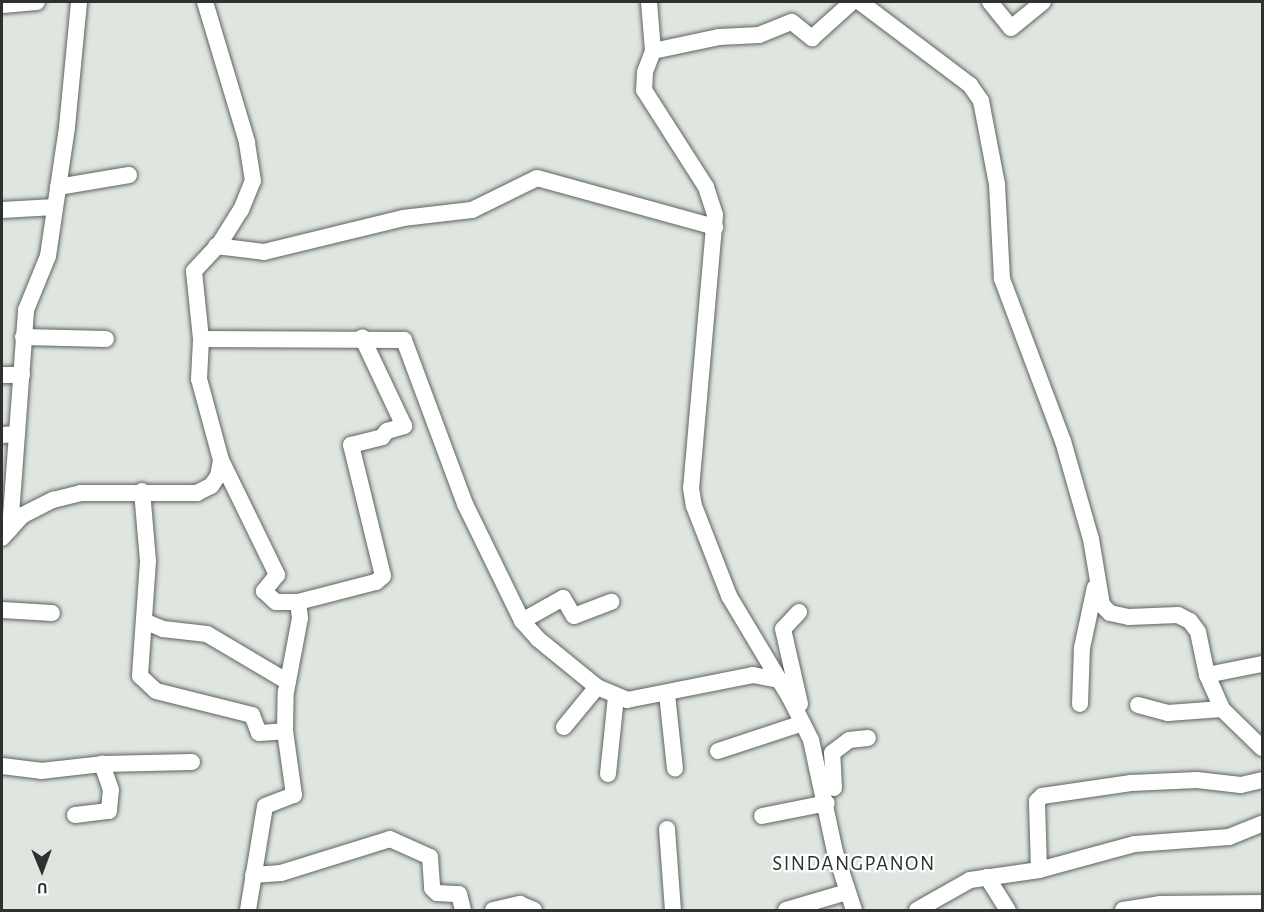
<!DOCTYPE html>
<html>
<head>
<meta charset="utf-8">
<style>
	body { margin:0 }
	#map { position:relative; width:1264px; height:912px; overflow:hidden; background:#dee6df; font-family:"Alegreya Sans",sans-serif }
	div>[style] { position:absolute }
	.roads { filter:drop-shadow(0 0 2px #5d645e) drop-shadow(0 0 2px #5d645e) }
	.minor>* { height:16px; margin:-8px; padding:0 8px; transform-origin:8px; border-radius:8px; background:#fff }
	span { translate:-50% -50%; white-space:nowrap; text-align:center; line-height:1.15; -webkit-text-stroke:4.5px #fff; paint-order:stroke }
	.quarter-label { font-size:21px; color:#2e312f; letter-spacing:1.5px }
	.frame { position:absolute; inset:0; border:3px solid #2e312f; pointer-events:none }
	.north { position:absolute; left:12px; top:840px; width:60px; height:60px; -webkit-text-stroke:4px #fff; paint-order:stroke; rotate:179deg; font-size:16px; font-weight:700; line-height:24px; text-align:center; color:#2e312f }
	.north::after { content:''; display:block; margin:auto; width:21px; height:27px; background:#2e312f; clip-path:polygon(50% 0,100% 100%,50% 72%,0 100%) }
</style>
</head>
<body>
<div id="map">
	<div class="roads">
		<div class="minor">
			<i style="left:649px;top:2px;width:49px;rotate:85.3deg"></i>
			<i style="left:653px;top:51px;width:22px;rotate:111deg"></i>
			<i style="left:645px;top:72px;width:18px;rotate:93deg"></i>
			<i style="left:644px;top:90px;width:115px;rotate:57.4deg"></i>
			<i style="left:706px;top:187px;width:29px;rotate:72deg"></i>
			<i style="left:715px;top:215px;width:274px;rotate:95deg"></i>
			<i style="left:691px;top:488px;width:18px;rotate:81deg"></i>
			<i style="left:694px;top:506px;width:97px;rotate:68.7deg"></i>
			<i style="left:729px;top:596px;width:119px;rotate:59.1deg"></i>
			<i style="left:790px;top:698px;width:47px;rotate:63.4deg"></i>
			<i style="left:811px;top:740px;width:115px;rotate:77.9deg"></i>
			<i style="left:835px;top:852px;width:61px;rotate:71.9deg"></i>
			<i style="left:860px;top:2px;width:138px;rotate:37deg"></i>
			<i style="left:970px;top:85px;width:19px;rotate:55deg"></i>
			<i style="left:981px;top:101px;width:85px;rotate:79.1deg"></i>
			<i style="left:997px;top:184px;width:95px;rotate:87deg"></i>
			<i style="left:1002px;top:279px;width:173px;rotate:69.4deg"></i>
			<i style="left:1063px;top:441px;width:102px;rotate:74.1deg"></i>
			<i style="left:1091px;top:539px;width:67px;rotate:80.5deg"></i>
			<i style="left:1102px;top:605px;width:11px;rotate:45deg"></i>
			<i style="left:1110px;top:613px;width:19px;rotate:12deg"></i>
			<i style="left:1129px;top:617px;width:49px;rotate:-2.3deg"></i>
			<i style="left:1178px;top:615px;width:13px;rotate:27deg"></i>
			<i style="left:1190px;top:621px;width:14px;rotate:54deg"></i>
			<i style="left:1198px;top:632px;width:44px;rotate:78.2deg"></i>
			<i style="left:1207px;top:675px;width:37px;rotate:66deg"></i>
			<i style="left:1222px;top:709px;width:56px;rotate:44.3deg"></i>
			<i style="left:990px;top:2px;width:33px;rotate:51deg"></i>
			<i style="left:1011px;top:28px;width:41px;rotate:-39.1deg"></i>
			<i style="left:2px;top:5px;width:35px;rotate:-5deg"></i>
			<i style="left:653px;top:51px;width:67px;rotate:-12deg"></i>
			<i style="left:719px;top:37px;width:40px;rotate:-2.9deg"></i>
			<i style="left:759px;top:35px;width:35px;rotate:-22deg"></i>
			<i style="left:792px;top:22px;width:26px;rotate:39deg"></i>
			<i style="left:812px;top:38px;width:54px;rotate:-42deg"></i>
			<i style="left:58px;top:187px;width:72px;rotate:-9.6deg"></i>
			<i style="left:2px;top:210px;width:53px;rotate:-3.2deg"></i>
			<i style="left:216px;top:246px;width:48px;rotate:7.1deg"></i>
			<i style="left:264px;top:252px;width:143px;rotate:-13.7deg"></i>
			<i style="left:403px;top:218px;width:69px;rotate:-6.6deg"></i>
			<i style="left:472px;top:210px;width:72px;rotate:-26.2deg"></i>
			<i style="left:537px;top:178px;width:185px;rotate:15.4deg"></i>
			<i style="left:23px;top:337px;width:83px;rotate:1.4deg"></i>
			<i style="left:201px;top:339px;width:203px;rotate:0.3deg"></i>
			<i style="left:404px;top:340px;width:175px;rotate:69.6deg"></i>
			<i style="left:465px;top:504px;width:130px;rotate:64deg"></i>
			<i style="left:522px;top:621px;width:24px;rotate:48deg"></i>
			<i style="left:538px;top:639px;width:76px;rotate:39.1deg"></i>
			<i style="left:597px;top:687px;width:33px;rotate:23deg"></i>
			<i style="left:627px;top:700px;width:128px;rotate:-11.2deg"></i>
			<i style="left:753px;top:675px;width:25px;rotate:11deg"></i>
			<i style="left:2px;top:375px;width:20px"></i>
			<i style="left:2px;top:435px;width:15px;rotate:-4deg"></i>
			<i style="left:221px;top:460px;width:128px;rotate:64deg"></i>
			<i style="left:277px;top:575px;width:21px;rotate:129deg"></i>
			<i style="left:264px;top:591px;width:16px;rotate:43deg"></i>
			<i style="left:276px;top:602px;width:22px"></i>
			<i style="left:142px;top:491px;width:70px;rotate:85.1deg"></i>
			<i style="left:148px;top:561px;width:115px;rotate:94deg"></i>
			<i style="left:140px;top:676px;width:22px;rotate:43deg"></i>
			<i style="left:156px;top:691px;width:99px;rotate:14deg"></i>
			<i style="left:252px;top:715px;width:19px;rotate:69deg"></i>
			<i style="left:259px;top:733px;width:26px;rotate:-4deg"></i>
			<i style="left:10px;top:529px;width:220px;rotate:-85.8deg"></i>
			<i style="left:26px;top:310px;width:58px;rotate:-67.8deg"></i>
			<i style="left:48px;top:256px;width:130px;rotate:-81.6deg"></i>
			<i style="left:67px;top:127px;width:126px;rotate:-84.5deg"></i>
			<i style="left:2px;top:538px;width:31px;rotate:-48deg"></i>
			<i style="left:23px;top:515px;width:34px;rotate:-27deg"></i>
			<i style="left:53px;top:500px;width:29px;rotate:-14deg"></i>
			<i style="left:81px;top:493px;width:116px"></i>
			<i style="left:197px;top:493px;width:16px;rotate:-27deg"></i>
			<i style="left:211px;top:486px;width:12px;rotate:-55deg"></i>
			<i style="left:218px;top:476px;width:16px;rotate:-79deg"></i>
			<i style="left:221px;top:460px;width:84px;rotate:-105.2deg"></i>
			<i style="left:199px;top:379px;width:40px;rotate:-87.1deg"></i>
			<i style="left:201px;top:339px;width:68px;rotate:-95.9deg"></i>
			<i style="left:194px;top:271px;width:38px;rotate:-47deg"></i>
			<i style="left:220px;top:243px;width:39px;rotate:-58deg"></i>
			<i style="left:241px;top:210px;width:31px;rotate:-68deg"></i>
			<i style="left:253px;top:181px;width:39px;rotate:-99deg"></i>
			<i style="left:247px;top:142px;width:146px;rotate:-106.7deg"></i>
			<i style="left:2px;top:610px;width:50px;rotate:3.4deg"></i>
			<i style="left:799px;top:612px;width:23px;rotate:133deg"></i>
			<i style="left:783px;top:629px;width:77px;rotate:77.2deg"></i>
			<i style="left:144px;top:621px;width:21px;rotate:23deg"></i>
			<i style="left:163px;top:629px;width:44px;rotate:6.5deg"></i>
			<i style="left:207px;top:634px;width:94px;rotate:30.7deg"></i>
			<i style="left:522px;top:621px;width:47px;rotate:-29.3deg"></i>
			<i style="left:563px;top:598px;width:21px;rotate:59deg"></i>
			<i style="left:574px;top:616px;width:40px;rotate:-21deg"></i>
			<i style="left:1207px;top:675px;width:56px;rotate:-11.3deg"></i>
			<i style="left:667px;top:694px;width:75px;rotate:83.9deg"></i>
			<i style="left:1080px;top:704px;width:56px;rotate:-88deg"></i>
			<i style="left:1082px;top:648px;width:62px;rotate:-78deg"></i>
			<i style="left:1138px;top:705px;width:31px;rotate:15deg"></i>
			<i style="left:1168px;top:713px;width:54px;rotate:-4.2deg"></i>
			<i style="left:564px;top:727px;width:52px;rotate:-50.5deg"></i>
			<i style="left:718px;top:751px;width:89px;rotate:-18.2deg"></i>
			<i style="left:2px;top:766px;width:39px;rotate:7deg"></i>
			<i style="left:41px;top:771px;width:61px;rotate:-6.5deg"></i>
			<i style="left:102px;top:764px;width:90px;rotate:-1.3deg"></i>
			<i style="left:608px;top:774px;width:77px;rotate:-84.1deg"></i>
			<i style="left:834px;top:788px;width:35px;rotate:-93deg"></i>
			<i style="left:832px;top:753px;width:21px;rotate:-37deg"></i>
			<i style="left:849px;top:740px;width:19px;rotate:-6deg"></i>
			<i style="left:75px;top:815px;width:34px;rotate:-7deg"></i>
			<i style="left:109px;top:811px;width:21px;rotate:-85deg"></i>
			<i style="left:111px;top:790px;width:28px;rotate:-109deg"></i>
			<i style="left:762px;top:816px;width:66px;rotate:-11.3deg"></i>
			<i style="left:667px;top:829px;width:81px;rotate:85.8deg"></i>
			<i style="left:1039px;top:870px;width:99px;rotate:-15.2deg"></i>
			<i style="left:1135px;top:844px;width:94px;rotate:-4.3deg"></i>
			<i style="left:1229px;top:837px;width:35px;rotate:-22deg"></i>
			<i style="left:253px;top:875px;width:28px;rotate:-4deg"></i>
			<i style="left:281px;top:873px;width:114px;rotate:-17.3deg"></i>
			<i style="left:390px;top:839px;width:44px;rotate:24.2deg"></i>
			<i style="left:430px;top:857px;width:31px;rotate:86deg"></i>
			<i style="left:432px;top:888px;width:7px;rotate:45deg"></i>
			<i style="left:437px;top:893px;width:22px;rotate:3deg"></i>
			<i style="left:459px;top:894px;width:16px;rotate:76deg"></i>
			<i style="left:987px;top:877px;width:39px;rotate:58deg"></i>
			<i style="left:248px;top:910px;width:105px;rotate:-80.7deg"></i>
			<i style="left:265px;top:806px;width:31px;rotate:-21deg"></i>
			<i style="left:294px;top:795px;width:65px;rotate:-98deg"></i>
			<i style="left:285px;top:731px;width:39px;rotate:-89deg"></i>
			<i style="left:286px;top:692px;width:75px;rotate:-79.3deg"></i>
			<i style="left:300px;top:618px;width:16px;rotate:-97deg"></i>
			<i style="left:298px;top:602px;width:81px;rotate:-14.4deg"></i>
			<i style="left:376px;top:582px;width:9px;rotate:-41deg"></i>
			<i style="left:383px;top:576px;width:135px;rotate:-103.7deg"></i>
			<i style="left:351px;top:445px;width:32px;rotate:-14deg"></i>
			<i style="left:382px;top:437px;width:8px;rotate:-50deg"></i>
			<i style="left:387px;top:431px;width:18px;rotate:-16deg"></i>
			<i style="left:404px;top:426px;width:98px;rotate:-115.3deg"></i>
			<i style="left:493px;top:910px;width:28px;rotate:-13deg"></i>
			<i style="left:520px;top:904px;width:15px;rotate:23deg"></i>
			<i style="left:786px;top:910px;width:64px;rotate:-16.4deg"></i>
			<i style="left:917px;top:910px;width:61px;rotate:-29.5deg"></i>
			<i style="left:970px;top:880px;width:70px;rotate:-8.2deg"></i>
			<i style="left:1039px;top:870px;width:69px;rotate:-91.7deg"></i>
			<i style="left:1037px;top:801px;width:7px;rotate:-45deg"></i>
			<i style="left:1042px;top:796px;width:90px;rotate:-8.3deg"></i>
			<i style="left:1131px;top:783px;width:66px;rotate:-2.6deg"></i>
			<i style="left:1197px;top:780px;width:44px;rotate:6.5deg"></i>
			<i style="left:1241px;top:785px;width:22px;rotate:-13deg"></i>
			<i style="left:1123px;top:910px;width:37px;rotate:-9deg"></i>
			<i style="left:1160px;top:904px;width:102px;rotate:-0.6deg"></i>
		</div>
	</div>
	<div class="quarter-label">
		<span style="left:854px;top:864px">SINDANGPANON</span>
	</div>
	<div class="frame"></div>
	<div class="north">U</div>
</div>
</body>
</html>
